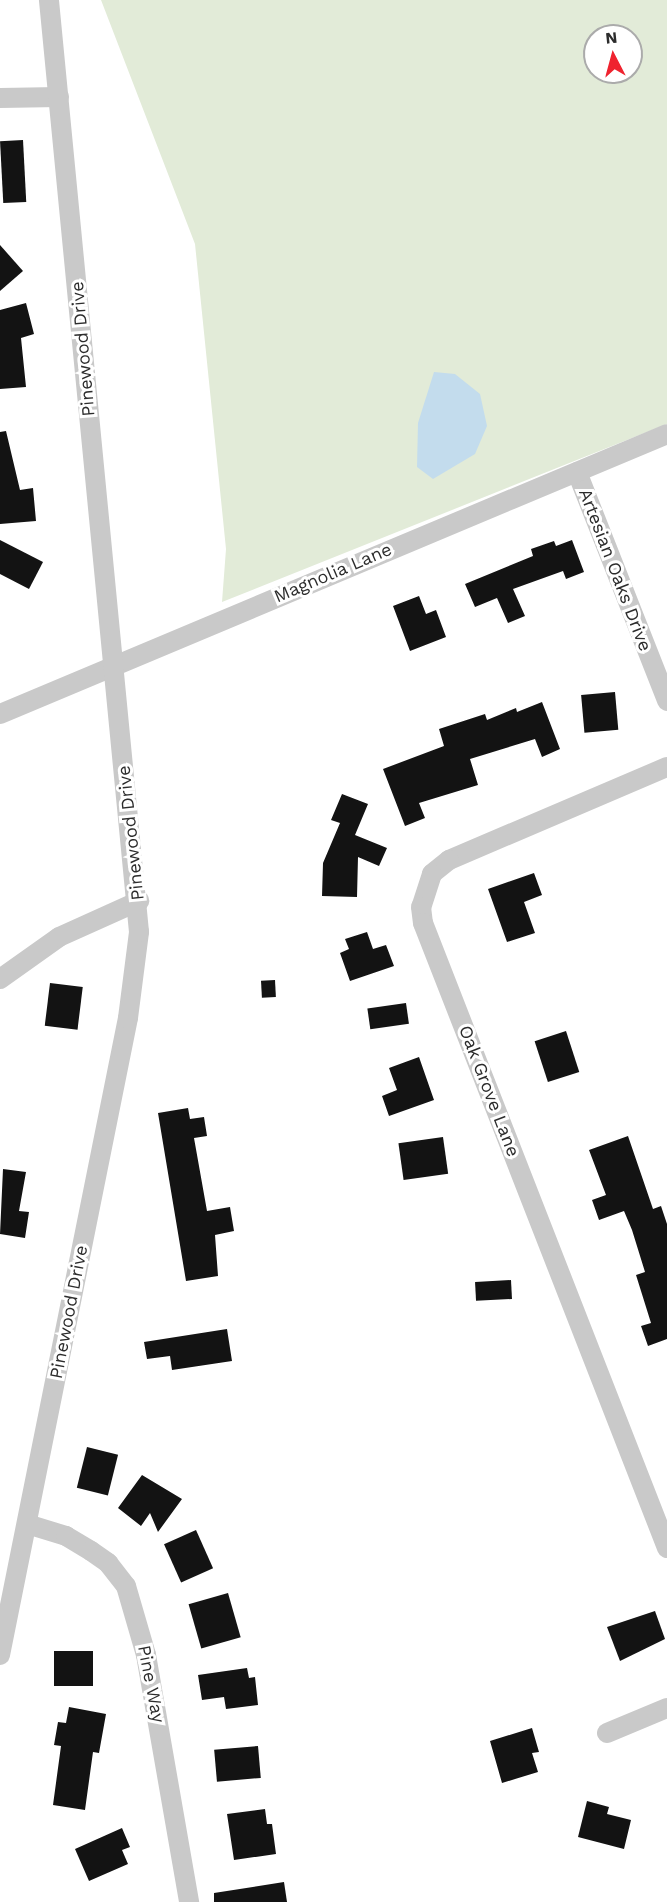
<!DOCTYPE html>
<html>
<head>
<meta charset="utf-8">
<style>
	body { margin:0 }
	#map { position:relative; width:667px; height:1902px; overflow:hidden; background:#fff; font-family:"Work Sans",sans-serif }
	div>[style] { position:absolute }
	.green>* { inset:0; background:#e2ebd8 }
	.water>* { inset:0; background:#c3dced }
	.building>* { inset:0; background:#131313; transform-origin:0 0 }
	.street>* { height:20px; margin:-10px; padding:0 10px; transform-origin:10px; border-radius:10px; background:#c9c9c9 }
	span { translate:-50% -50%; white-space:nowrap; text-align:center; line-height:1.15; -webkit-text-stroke:6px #fff; paint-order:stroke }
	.street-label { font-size:18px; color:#2c2c2c }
	.north { position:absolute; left:583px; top:24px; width:60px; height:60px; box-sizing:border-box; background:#fff; border:2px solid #ababab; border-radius:50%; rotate:354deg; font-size:16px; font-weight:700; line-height:24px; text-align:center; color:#2c2c2c }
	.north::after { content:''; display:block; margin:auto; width:21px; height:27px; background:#ef232f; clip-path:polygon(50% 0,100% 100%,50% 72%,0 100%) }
</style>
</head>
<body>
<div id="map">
	<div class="green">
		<i style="clip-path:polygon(evenodd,101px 0,667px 0,667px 424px,222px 602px,226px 549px,195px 244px,101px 0,595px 36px,631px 36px,631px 72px,595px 72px,595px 36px)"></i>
	</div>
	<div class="water">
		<i style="clip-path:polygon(434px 372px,455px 374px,480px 394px,487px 426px,475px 454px,433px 479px,417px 467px,418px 423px)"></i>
	</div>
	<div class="building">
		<i style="left:23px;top:140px;width:62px;height:23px;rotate:87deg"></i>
		<i style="clip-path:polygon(0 245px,23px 271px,0 291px)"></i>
		<i style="clip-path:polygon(26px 303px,34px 334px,21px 338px,26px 387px,0 389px,0 310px)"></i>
		<i style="clip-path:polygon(6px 431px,20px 490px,33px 488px,36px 521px,0 524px,0 432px)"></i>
		<i style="clip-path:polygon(0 540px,43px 562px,29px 589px,0 574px)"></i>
		<i style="clip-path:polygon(572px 540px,584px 572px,566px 579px,563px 571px,513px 589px,525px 616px,508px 623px,497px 598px,475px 607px,465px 584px,533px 556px,531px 549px,554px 541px,556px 546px)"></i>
		<i style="clip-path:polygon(419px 596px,426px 614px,436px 610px,446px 637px,410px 651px,393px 606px)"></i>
		<i style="left:615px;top:692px;width:38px;height:34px;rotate:85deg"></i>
		<i style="clip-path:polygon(542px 702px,560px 749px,542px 757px,535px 739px,470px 759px,478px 785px,419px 803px,425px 818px,405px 826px,383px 769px,444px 746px,439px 729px,485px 714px,487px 720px,516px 708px,517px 712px)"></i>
		<i style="clip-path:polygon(342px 794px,368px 804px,355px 835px,387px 848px,379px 866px,358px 857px,357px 897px,322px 896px,323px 863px,340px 823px,331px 820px)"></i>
		<i style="clip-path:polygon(534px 873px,542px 895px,524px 902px,535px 933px,507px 942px,488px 889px)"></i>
		<i style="clip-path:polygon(367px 932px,373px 949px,386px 945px,394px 966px,350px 981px,340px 953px,349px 949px,345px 939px)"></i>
		<i style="left:275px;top:980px;width:17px;height:14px;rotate:87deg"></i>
		<i style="left:50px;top:983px;width:33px;height:43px;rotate:7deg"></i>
		<i style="left:406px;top:1003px;width:21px;height:39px;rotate:82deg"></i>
		<i style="left:566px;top:1031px;width:43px;height:33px;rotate:72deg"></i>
		<i style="clip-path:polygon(419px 1057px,434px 1100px,389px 1116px,382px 1096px,397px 1090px,389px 1068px)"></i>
		<i style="clip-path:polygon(188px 1108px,190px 1119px,204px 1117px,207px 1136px,194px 1138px,207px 1211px,230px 1207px,234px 1231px,215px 1235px,218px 1276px,186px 1281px,158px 1113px)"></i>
		<i style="clip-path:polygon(628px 1136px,653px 1209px,661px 1206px,667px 1224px,667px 1339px,648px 1346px,641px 1326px,651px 1323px,636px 1275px,645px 1272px,632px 1230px,624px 1211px,599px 1220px,592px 1200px,606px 1195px,589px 1150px)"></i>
		<i style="left:443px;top:1137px;width:37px;height:45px;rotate:82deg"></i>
		<i style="clip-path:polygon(3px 1169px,26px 1172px,19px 1211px,29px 1212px,25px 1238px,0 1234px)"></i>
		<i style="left:511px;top:1280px;width:19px;height:36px;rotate:87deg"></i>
		<i style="clip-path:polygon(227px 1329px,232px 1361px,172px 1370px,170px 1356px,147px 1359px,144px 1342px)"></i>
		<i style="left:87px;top:1447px;width:32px;height:42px;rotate:14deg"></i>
		<i style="clip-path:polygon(142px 1475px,182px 1499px,158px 1532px,150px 1513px,141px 1526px,118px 1508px)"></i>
		<i style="left:196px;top:1530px;width:42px;height:35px;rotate:66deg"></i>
		<i style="left:228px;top:1593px;width:46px;height:41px;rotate:74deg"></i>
		<i style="clip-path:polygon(655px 1611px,665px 1639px,620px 1661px,607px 1627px)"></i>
		<i style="left:54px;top:1651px;width:39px;height:35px"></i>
		<i style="clip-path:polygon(247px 1668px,249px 1678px,255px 1677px,258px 1705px,226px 1709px,224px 1697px,202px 1700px,198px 1675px)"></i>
		<i style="clip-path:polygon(69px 1707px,106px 1714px,99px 1753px,93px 1752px,85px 1810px,53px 1805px,61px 1746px,54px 1745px,58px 1722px,66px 1723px)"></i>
		<i style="clip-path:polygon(532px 1728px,539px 1752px,532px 1753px,538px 1772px,502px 1783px,490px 1741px)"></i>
		<i style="left:258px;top:1746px;width:32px;height:44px;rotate:85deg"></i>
		<i style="clip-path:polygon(587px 1801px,609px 1807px,607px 1814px,631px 1820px,624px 1849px,578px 1837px)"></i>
		<i style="clip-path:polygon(265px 1809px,267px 1824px,272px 1824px,276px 1854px,234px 1860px,227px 1814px)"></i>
		<i style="clip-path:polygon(122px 1828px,130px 1847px,122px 1850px,128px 1864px,89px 1881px,75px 1849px)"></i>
		<i style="clip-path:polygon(284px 1882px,287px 1902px,214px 1902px,214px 1893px)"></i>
	</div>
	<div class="street">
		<i style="left:0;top:98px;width:59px;rotate:-1deg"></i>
		<i style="left:577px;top:472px;width:246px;rotate:68.5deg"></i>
		<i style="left:0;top:714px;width:723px;rotate:-22.77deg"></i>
		<i style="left:667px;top:767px;width:237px;rotate:156.9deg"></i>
		<i style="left:449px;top:860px;width:22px;rotate:141deg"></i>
		<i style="left:432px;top:874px;width:35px;rotate:108deg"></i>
		<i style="left:421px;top:907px;width:16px;rotate:83deg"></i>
		<i style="left:423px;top:923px;width:671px;rotate:68.67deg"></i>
		<i style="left:0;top:979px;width:72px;rotate:-35.4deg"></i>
		<i style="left:59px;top:937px;width:88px;rotate:-24.2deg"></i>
		<i style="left:27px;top:1524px;width:41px;rotate:17.1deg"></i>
		<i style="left:66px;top:1536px;width:29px;rotate:31deg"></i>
		<i style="left:91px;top:1551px;width:21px;rotate:35deg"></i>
		<i style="left:108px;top:1563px;width:29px;rotate:52deg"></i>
		<i style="left:126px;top:1586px;width:72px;rotate:73.8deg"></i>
		<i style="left:146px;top:1655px;width:251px;rotate:80.1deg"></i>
		<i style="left:0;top:1655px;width:650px;rotate:-78.64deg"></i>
		<i style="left:128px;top:1018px;width:87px;rotate:-82.7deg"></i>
		<i style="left:139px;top:932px;width:936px;rotate:-95.52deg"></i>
		<i style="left:607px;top:1733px;width:65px;rotate:-22.6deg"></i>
	</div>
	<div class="street-label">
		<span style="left:83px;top:349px;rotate:-95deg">Pinewood Drive</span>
		<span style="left:615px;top:570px;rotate:69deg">Artesian Oaks Drive</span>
		<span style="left:333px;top:573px;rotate:-23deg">Magnolia Lane</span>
		<span style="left:131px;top:833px;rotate:-96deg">Pinewood Drive</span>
		<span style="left:489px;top:1091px;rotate:69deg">Oak Grove Lane</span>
		<span style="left:69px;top:1312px;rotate:-79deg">Pinewood Drive</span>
		<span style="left:151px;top:1684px;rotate:79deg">Pine Way</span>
	</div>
	<div class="north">N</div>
</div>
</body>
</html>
